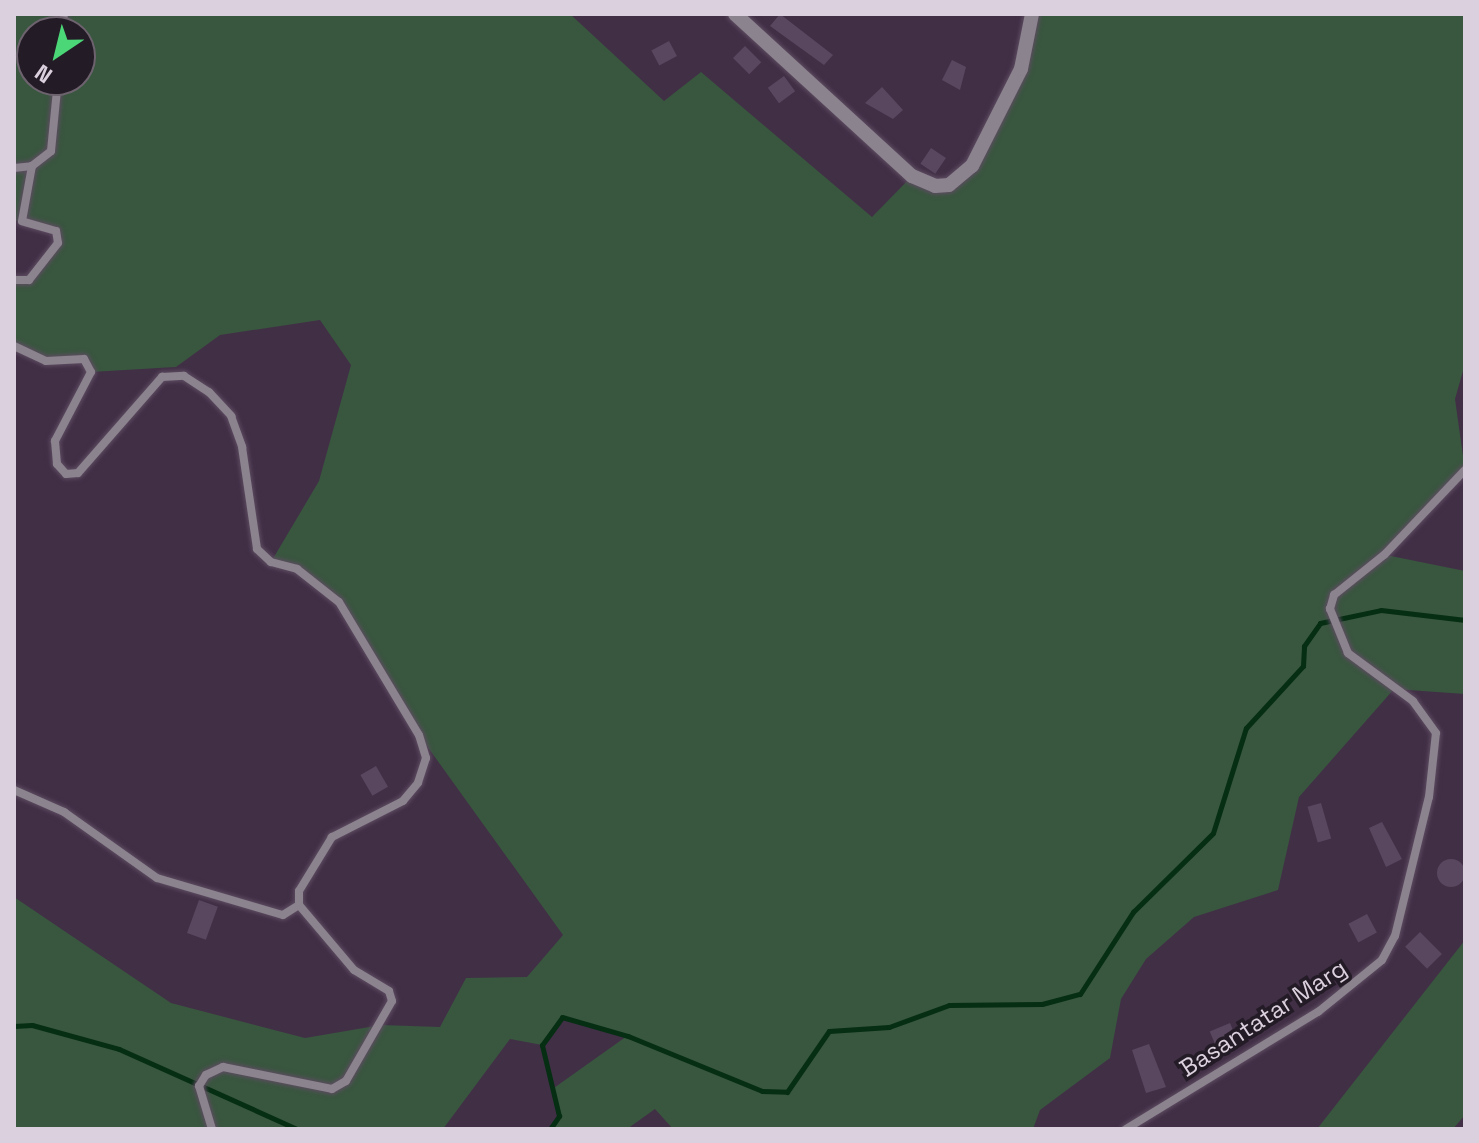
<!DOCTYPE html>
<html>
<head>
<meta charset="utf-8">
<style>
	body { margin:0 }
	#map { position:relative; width:1479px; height:1143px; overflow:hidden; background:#412f46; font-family:"Space Grotesk",sans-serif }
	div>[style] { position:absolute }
	.green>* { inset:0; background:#39563f }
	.stream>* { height:5px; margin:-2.5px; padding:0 2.5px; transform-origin:2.5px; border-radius:2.5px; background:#052e13 }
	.building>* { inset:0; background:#59475f; transform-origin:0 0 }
	.round { border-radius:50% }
	.roads { filter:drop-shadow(0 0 2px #5d4c61) drop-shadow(0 0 2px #5d4c61) }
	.minor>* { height:8px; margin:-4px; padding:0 4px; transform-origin:4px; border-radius:4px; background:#8b838e }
	.tertiary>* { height:14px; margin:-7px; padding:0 7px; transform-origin:7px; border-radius:7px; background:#8b838e }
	span { translate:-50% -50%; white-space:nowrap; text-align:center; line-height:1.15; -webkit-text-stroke:7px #231b25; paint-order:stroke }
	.street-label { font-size:24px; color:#dbd0de }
	.frame { position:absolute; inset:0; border:16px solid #dbd0de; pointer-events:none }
	.north { position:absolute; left:16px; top:16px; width:80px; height:80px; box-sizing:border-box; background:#231b25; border:2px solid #6d636f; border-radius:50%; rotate:215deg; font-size:22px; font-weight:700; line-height:32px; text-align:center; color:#dbd0de }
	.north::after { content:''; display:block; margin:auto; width:28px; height:36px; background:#4bd677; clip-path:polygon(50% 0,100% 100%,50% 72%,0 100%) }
</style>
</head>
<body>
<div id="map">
	<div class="green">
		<i style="clip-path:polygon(evenodd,14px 14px,570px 14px,664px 101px,701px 72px,872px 217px,912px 176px,949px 185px,1003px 111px,1032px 14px,1465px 14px,1465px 364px,1455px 399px,1465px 470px,1386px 555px,1465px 571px,1465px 694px,1394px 689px,1299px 797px,1278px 890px,1194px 917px,1146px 959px,1121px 999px,1110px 1058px,1040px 1110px,1033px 1129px,673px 1129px,655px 1109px,627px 1129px,550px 1129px,559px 1115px,551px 1090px,627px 1036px,562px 1017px,542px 1045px,510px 1039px,443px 1129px,14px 1129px,14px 897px,171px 1003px,305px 1038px,381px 1025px,440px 1027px,466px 978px,527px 977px,563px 935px,419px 735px,339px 602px,297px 569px,271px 562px,319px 481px,351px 365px,320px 320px,220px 335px,176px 367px,91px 372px,84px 359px,46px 361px,14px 346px,14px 280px,29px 280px,58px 243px,56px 231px,14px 220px,14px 14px,32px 32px,80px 32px,80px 80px,32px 80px,32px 32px)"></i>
		<i style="clip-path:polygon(1465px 940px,1465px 1115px,1453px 1129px,1317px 1129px)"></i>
	</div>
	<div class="stream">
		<i style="left:14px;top:1026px;width:18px;rotate:-3deg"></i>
		<i style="left:32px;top:1025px;width:90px;rotate:15.4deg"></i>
		<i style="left:119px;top:1049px;width:195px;rotate:24.2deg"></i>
		<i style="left:550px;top:1129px;width:16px;rotate:-55deg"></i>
		<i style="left:559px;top:1116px;width:73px;rotate:-103.5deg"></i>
		<i style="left:542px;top:1045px;width:34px;rotate:-54deg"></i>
		<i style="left:562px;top:1017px;width:69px;rotate:16.1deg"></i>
		<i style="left:628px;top:1036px;width:145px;rotate:22.3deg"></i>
		<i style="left:762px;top:1091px;width:25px;rotate:2deg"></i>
		<i style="left:787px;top:1092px;width:74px;rotate:-55.5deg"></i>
		<i style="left:829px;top:1031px;width:60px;rotate:-3.8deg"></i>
		<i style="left:889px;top:1027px;width:64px;rotate:-20.1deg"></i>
		<i style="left:949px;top:1005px;width:93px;rotate:-0.6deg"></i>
		<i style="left:1042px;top:1004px;width:39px;rotate:-15deg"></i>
		<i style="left:1080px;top:994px;width:98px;rotate:-57.1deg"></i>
		<i style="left:1133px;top:912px;width:112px;rotate:-44.6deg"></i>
		<i style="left:1213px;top:833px;width:110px;rotate:-72.6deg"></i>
		<i style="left:1246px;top:728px;width:84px;rotate:-47.4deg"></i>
		<i style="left:1303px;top:666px;width:20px;rotate:-87deg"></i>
		<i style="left:1304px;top:646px;width:28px;rotate:-55deg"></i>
		<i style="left:1320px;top:623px;width:62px;rotate:-12deg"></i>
		<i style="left:1381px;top:610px;width:85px;rotate:6.8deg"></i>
	</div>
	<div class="building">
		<i style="clip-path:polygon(780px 14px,833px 55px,824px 65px,770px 26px)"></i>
		<i style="left:669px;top:41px;width:17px;height:20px;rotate:62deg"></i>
		<i style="left:745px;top:46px;width:23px;height:17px;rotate:45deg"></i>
		<i style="clip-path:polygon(952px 60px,966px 67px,960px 90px,942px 80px)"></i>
		<i style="left:784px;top:76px;width:19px;height:20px;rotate:54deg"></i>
		<i style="clip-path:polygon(882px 87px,903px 110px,893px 119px,865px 103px)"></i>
		<i style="left:931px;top:148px;width:18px;height:19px;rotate:34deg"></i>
		<i style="left:376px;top:766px;width:24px;height:18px;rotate:60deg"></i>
		<i style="left:1321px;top:803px;width:37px;height:14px;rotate:74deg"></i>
		<i style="clip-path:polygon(1382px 822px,1402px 859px,1386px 867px,1369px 828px)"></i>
		<i class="round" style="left:1437px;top:859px;width:28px;height:28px"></i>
		<i style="left:199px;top:900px;width:20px;height:35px;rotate:20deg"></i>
		<i style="left:1367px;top:914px;width:21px;height:21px;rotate:62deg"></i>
		<i style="left:1420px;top:932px;width:31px;height:21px;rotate:45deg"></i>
		<i style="left:1230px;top:1023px;width:21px;height:22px;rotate:67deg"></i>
		<i style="clip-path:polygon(1149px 1044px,1166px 1087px,1146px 1093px,1132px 1050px)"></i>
	</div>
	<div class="roads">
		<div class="minor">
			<i style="left:62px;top:32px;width:18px;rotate:-84deg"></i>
			<i style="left:14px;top:168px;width:18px;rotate:-6deg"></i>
			<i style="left:32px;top:166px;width:24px;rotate:-38deg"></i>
			<i style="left:51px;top:151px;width:71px;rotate:-84.4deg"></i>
			<i style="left:14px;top:280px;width:15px"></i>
			<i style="left:29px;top:280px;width:47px;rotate:-51.9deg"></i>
			<i style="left:58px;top:243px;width:12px;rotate:-99deg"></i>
			<i style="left:56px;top:231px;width:35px;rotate:-164deg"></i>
			<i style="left:22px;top:221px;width:56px;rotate:-79.7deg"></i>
			<i style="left:14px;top:346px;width:35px;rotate:25deg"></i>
			<i style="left:46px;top:361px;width:38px;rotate:-3deg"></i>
			<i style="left:84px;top:359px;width:15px;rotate:62deg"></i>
			<i style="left:91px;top:372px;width:78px;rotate:117.6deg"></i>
			<i style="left:55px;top:441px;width:23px;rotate:85deg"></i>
			<i style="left:57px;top:464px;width:13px;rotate:48deg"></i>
			<i style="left:66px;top:474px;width:12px;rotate:-5deg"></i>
			<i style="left:78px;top:473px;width:128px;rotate:-48.8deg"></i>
			<i style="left:162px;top:377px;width:22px;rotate:-3deg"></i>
			<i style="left:184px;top:376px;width:30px;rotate:33deg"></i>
			<i style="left:209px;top:392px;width:33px;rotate:47deg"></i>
			<i style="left:231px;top:416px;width:33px;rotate:70deg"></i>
			<i style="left:242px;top:447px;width:103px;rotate:81.6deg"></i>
			<i style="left:257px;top:549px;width:19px;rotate:43deg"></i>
			<i style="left:271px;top:562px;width:27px;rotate:15deg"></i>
			<i style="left:297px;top:569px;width:53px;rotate:38.2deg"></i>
			<i style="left:339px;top:602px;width:155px;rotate:59deg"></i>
			<i style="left:419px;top:735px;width:24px;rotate:73deg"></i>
			<i style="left:426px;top:758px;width:26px;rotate:108deg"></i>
			<i style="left:418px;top:783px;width:23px;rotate:130deg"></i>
			<i style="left:403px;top:801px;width:80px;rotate:153.1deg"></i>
			<i style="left:332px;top:837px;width:63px;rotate:121.4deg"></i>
			<i style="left:299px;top:891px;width:14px;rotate:90deg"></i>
			<i style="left:14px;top:790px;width:55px;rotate:23.7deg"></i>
			<i style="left:64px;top:812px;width:114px;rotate:35.4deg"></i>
			<i style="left:157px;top:878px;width:131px;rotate:16.4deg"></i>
			<i style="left:283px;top:915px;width:19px;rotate:-32deg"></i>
			<i style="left:212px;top:1129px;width:45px;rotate:-106.8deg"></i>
			<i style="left:199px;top:1086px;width:13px;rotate:-58deg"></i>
			<i style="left:206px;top:1075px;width:19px;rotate:-25deg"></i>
			<i style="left:223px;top:1067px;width:111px;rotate:11.4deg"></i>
			<i style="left:332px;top:1089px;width:16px;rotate:-30deg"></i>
			<i style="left:346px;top:1081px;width:92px;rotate:-60.1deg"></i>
			<i style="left:392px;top:1001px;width:10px;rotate:-107deg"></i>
			<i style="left:389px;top:991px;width:41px;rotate:-149deg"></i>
			<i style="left:354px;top:970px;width:85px;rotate:-130.2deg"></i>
			<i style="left:1126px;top:1129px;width:225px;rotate:-31.4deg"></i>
			<i style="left:1318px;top:1012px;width:82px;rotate:-39.1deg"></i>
			<i style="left:1382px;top:960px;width:27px;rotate:-62deg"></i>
			<i style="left:1395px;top:936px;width:143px;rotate:-76.3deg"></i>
			<i style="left:1429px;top:797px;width:64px;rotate:-83.8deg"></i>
			<i style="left:1436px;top:733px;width:39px;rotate:-126deg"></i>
			<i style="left:1413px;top:701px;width:81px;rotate:-143.6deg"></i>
			<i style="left:1348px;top:653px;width:48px;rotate:-112.2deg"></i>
			<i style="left:1330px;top:609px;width:15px;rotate:-74deg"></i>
			<i style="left:1334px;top:595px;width:65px;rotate:-38.8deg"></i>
			<i style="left:1385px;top:554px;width:116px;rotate:-46.4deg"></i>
		</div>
		<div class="tertiary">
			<i style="left:735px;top:14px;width:240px;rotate:42.5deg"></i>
			<i style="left:912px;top:176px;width:25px;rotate:23deg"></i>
			<i style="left:935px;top:186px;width:14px;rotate:-4deg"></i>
			<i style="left:949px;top:185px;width:30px;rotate:-40deg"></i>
			<i style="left:972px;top:166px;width:109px;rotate:-63.2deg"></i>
			<i style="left:1021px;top:69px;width:56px;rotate:-78.7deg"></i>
		</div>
	</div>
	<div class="street-label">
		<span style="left:1263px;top:1018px;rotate:-33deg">Basantatar Marg</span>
	</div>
	<div class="frame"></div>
	<div class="north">N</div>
</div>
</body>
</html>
